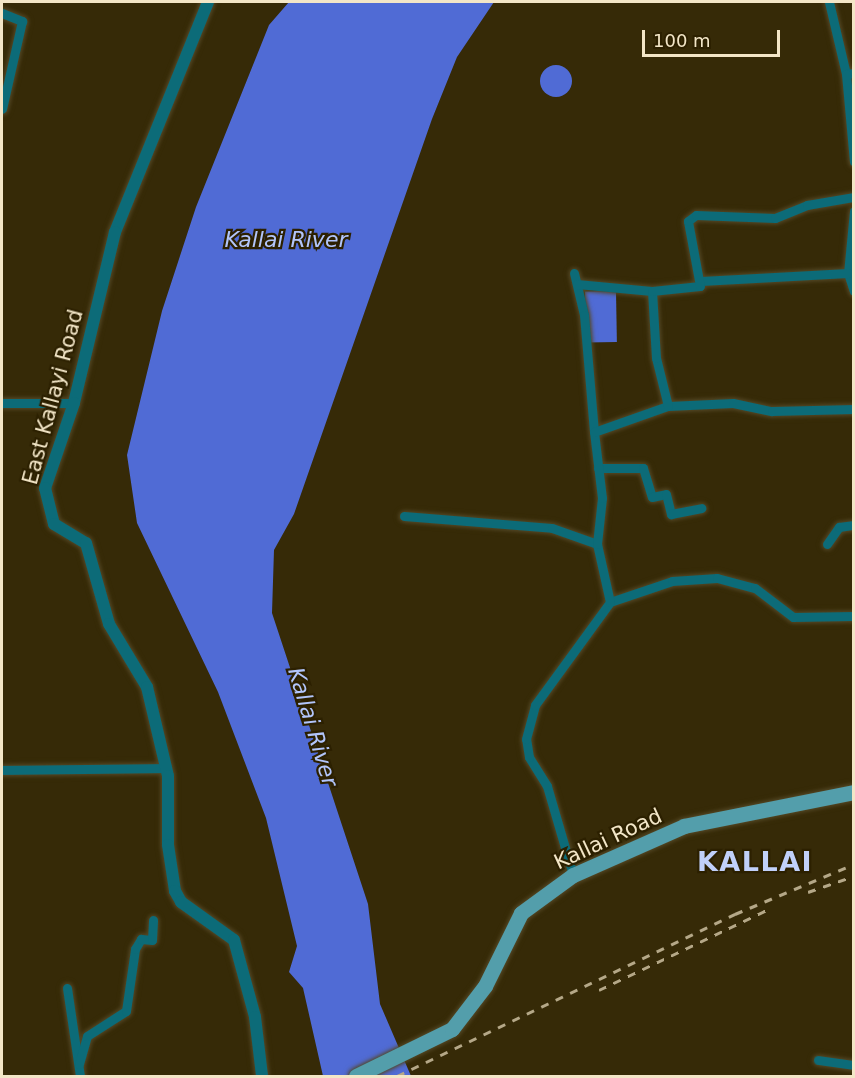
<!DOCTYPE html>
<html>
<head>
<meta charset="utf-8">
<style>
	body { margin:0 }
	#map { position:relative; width:855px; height:1078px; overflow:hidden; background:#362a07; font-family:"DejaVu Sans",sans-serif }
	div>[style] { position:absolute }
	.water>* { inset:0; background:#506bd5; transform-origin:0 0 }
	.round { border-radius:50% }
	.roads { filter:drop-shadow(0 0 2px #544826) drop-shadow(0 0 2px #544826) }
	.minor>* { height:9px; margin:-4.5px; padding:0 4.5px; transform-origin:4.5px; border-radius:4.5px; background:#0c6b78 }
	.tertiary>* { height:12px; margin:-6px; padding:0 6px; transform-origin:6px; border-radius:6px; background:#0c6b78 }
	.primary>* { height:15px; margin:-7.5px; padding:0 7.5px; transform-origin:7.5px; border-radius:7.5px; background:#539eab }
	.rail>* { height:3px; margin-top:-1.5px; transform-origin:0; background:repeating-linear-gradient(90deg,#b5a888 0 8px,transparent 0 16px) }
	span { translate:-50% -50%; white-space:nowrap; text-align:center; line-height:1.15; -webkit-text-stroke:4.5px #2c2000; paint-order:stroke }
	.street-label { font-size:21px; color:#f3e6c7 }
	.water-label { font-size:22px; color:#b2c5fa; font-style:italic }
	.district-label { font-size:27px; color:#c1d0f9; font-weight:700; letter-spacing:1.5px }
	.frame { position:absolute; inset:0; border:3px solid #f3e6c7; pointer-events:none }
	.scale { position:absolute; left:642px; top:30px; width:138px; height:27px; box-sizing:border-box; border:3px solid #f3e6c7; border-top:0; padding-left:8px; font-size:18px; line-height:21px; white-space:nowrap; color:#f3e6c7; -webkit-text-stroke:4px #2c2000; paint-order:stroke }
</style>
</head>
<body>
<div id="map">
	<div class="water">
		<i style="clip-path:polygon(289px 2px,494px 2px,457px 57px,432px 119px,294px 514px,274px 550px,272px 613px,368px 904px,380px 1004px,411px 1076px,323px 1076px,303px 988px,289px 972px,297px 946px,266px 818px,218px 692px,137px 523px,127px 455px,162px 311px,196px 207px,269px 25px)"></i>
		<i class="round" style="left:540px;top:65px;width:32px;height:32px"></i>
		<i style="left:616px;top:291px;width:51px;height:31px;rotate:89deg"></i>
	</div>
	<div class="roads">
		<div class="minor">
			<i style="left:829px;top:2px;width:74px;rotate:76.7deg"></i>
			<i style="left:2px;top:13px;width:22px;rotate:22deg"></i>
			<i style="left:22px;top:21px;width:90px;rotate:102.8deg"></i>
			<i style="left:854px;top:73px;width:8px;rotate:173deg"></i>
			<i style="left:846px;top:74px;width:88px;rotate:84.8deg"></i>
			<i style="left:854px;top:211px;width:62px;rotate:95.5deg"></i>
			<i style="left:848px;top:273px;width:19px;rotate:72deg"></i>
			<i style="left:574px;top:273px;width:43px;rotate:76.6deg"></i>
			<i style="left:584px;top:315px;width:117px;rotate:85.1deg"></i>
			<i style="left:701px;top:281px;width:147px;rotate:-3.1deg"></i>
			<i style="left:577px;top:284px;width:75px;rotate:5.3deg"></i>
			<i style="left:2px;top:403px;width:72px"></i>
			<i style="left:668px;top:406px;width:65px;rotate:-2.6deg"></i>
			<i style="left:733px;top:403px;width:40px;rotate:12deg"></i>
			<i style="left:772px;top:411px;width:82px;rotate:-1.4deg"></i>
			<i style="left:598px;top:468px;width:45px"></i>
			<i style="left:643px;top:468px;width:30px;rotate:73deg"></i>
			<i style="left:652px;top:497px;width:14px;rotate:-12deg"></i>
			<i style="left:666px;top:494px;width:21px;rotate:76deg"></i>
			<i style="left:671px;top:514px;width:31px;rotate:-11deg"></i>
			<i style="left:404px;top:516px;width:148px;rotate:4.6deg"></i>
			<i style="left:552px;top:528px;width:48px;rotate:19.6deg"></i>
			<i style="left:827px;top:544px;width:21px;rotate:-55deg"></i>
			<i style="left:839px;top:527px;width:15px;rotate:-8deg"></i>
			<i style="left:610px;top:602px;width:65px;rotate:-18.7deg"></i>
			<i style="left:672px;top:581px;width:45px;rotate:-3.8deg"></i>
			<i style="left:717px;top:578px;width:39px;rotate:15deg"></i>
			<i style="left:755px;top:588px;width:48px;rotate:37.3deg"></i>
			<i style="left:793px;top:617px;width:61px;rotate:-0.9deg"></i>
			<i style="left:2px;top:770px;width:165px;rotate:-0.7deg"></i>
			<i style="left:573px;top:875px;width:93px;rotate:-106.3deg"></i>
			<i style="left:547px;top:786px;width:34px;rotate:-122deg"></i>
			<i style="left:529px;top:757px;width:18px;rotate:-99deg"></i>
			<i style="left:526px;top:739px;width:35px;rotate:-75deg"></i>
			<i style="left:535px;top:705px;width:127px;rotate:-53.9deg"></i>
			<i style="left:610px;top:602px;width:59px;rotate:-102.6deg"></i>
			<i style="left:597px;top:544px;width:46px;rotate:-83.8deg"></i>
			<i style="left:602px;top:498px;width:66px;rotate:-96.9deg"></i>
			<i style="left:594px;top:432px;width:78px;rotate:-19.4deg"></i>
			<i style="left:668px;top:406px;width:49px;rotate:-104deg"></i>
			<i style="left:656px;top:358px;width:67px;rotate:-93.4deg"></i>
			<i style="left:652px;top:291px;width:48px;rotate:-5.9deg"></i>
			<i style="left:700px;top:286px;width:66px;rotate:-100.5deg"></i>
			<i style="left:688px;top:221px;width:10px;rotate:-37deg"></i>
			<i style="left:696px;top:215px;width:79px;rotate:2.2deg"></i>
			<i style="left:775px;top:218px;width:35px;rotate:-22deg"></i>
			<i style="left:807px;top:205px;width:48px;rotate:-9.7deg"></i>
			<i style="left:67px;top:988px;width:89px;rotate:81.6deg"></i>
			<i style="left:818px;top:1060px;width:36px;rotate:8deg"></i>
			<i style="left:79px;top:1064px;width:29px;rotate:-74deg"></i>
			<i style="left:87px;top:1036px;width:46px;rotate:-32.7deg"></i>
			<i style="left:126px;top:1011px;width:63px;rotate:-81.7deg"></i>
			<i style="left:135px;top:949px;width:12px;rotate:-59deg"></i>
			<i style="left:141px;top:939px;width:11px;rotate:5deg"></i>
			<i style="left:152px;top:940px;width:20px;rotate:-87deg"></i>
		</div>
		<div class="tertiary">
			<i style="left:208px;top:2px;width:248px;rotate:112deg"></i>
			<i style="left:115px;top:232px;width:176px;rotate:103.5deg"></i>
			<i style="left:74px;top:403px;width:90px;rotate:108.8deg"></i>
			<i style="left:45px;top:488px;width:37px;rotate:76deg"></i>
			<i style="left:54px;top:524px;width:37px;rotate:31deg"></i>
			<i style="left:86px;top:543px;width:84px;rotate:74.1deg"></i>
			<i style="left:109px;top:624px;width:74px;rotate:58.9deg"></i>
			<i style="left:147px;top:687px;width:91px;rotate:76.7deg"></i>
			<i style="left:168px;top:776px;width:69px;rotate:90deg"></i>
			<i style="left:168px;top:845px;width:47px;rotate:81.3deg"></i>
			<i style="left:175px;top:891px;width:13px;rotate:61deg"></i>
			<i style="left:181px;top:902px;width:65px;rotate:35.6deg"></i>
			<i style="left:234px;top:940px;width:80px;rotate:74.7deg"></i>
			<i style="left:255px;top:1017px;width:59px;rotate:83.2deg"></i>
		</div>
		<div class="primary">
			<i style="left:356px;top:1076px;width:107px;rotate:-26.1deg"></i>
			<i style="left:452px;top:1029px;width:54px;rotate:-52.5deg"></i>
			<i style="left:485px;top:986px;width:81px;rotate:-63.7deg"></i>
			<i style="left:521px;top:913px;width:64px;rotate:-36.2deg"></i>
			<i style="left:573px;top:875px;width:121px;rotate:-23.8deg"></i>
			<i style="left:684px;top:826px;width:173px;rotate:-11.3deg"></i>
		</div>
	</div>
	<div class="rail">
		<i style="left:808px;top:892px;width:49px;rotate:-19.2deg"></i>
		<i style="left:599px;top:990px;width:186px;rotate:-25.5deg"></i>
		<i style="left:397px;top:1076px;width:375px;rotate:-25.6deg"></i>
		<i style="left:735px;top:914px;width:129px;rotate:-22.8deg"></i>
	</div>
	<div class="street-label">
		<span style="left:53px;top:397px;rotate:-75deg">East Kallayi Road</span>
		<span style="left:608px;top:839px;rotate:-25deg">Kallai Road</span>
	</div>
	<div class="water-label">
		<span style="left:286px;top:240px">Kallai River</span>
		<span style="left:313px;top:727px;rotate:73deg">Kallai River</span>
	</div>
	<div class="district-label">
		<span style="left:755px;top:862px">KALLAI</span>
	</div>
	<div class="frame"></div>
	<div class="scale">100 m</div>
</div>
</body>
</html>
